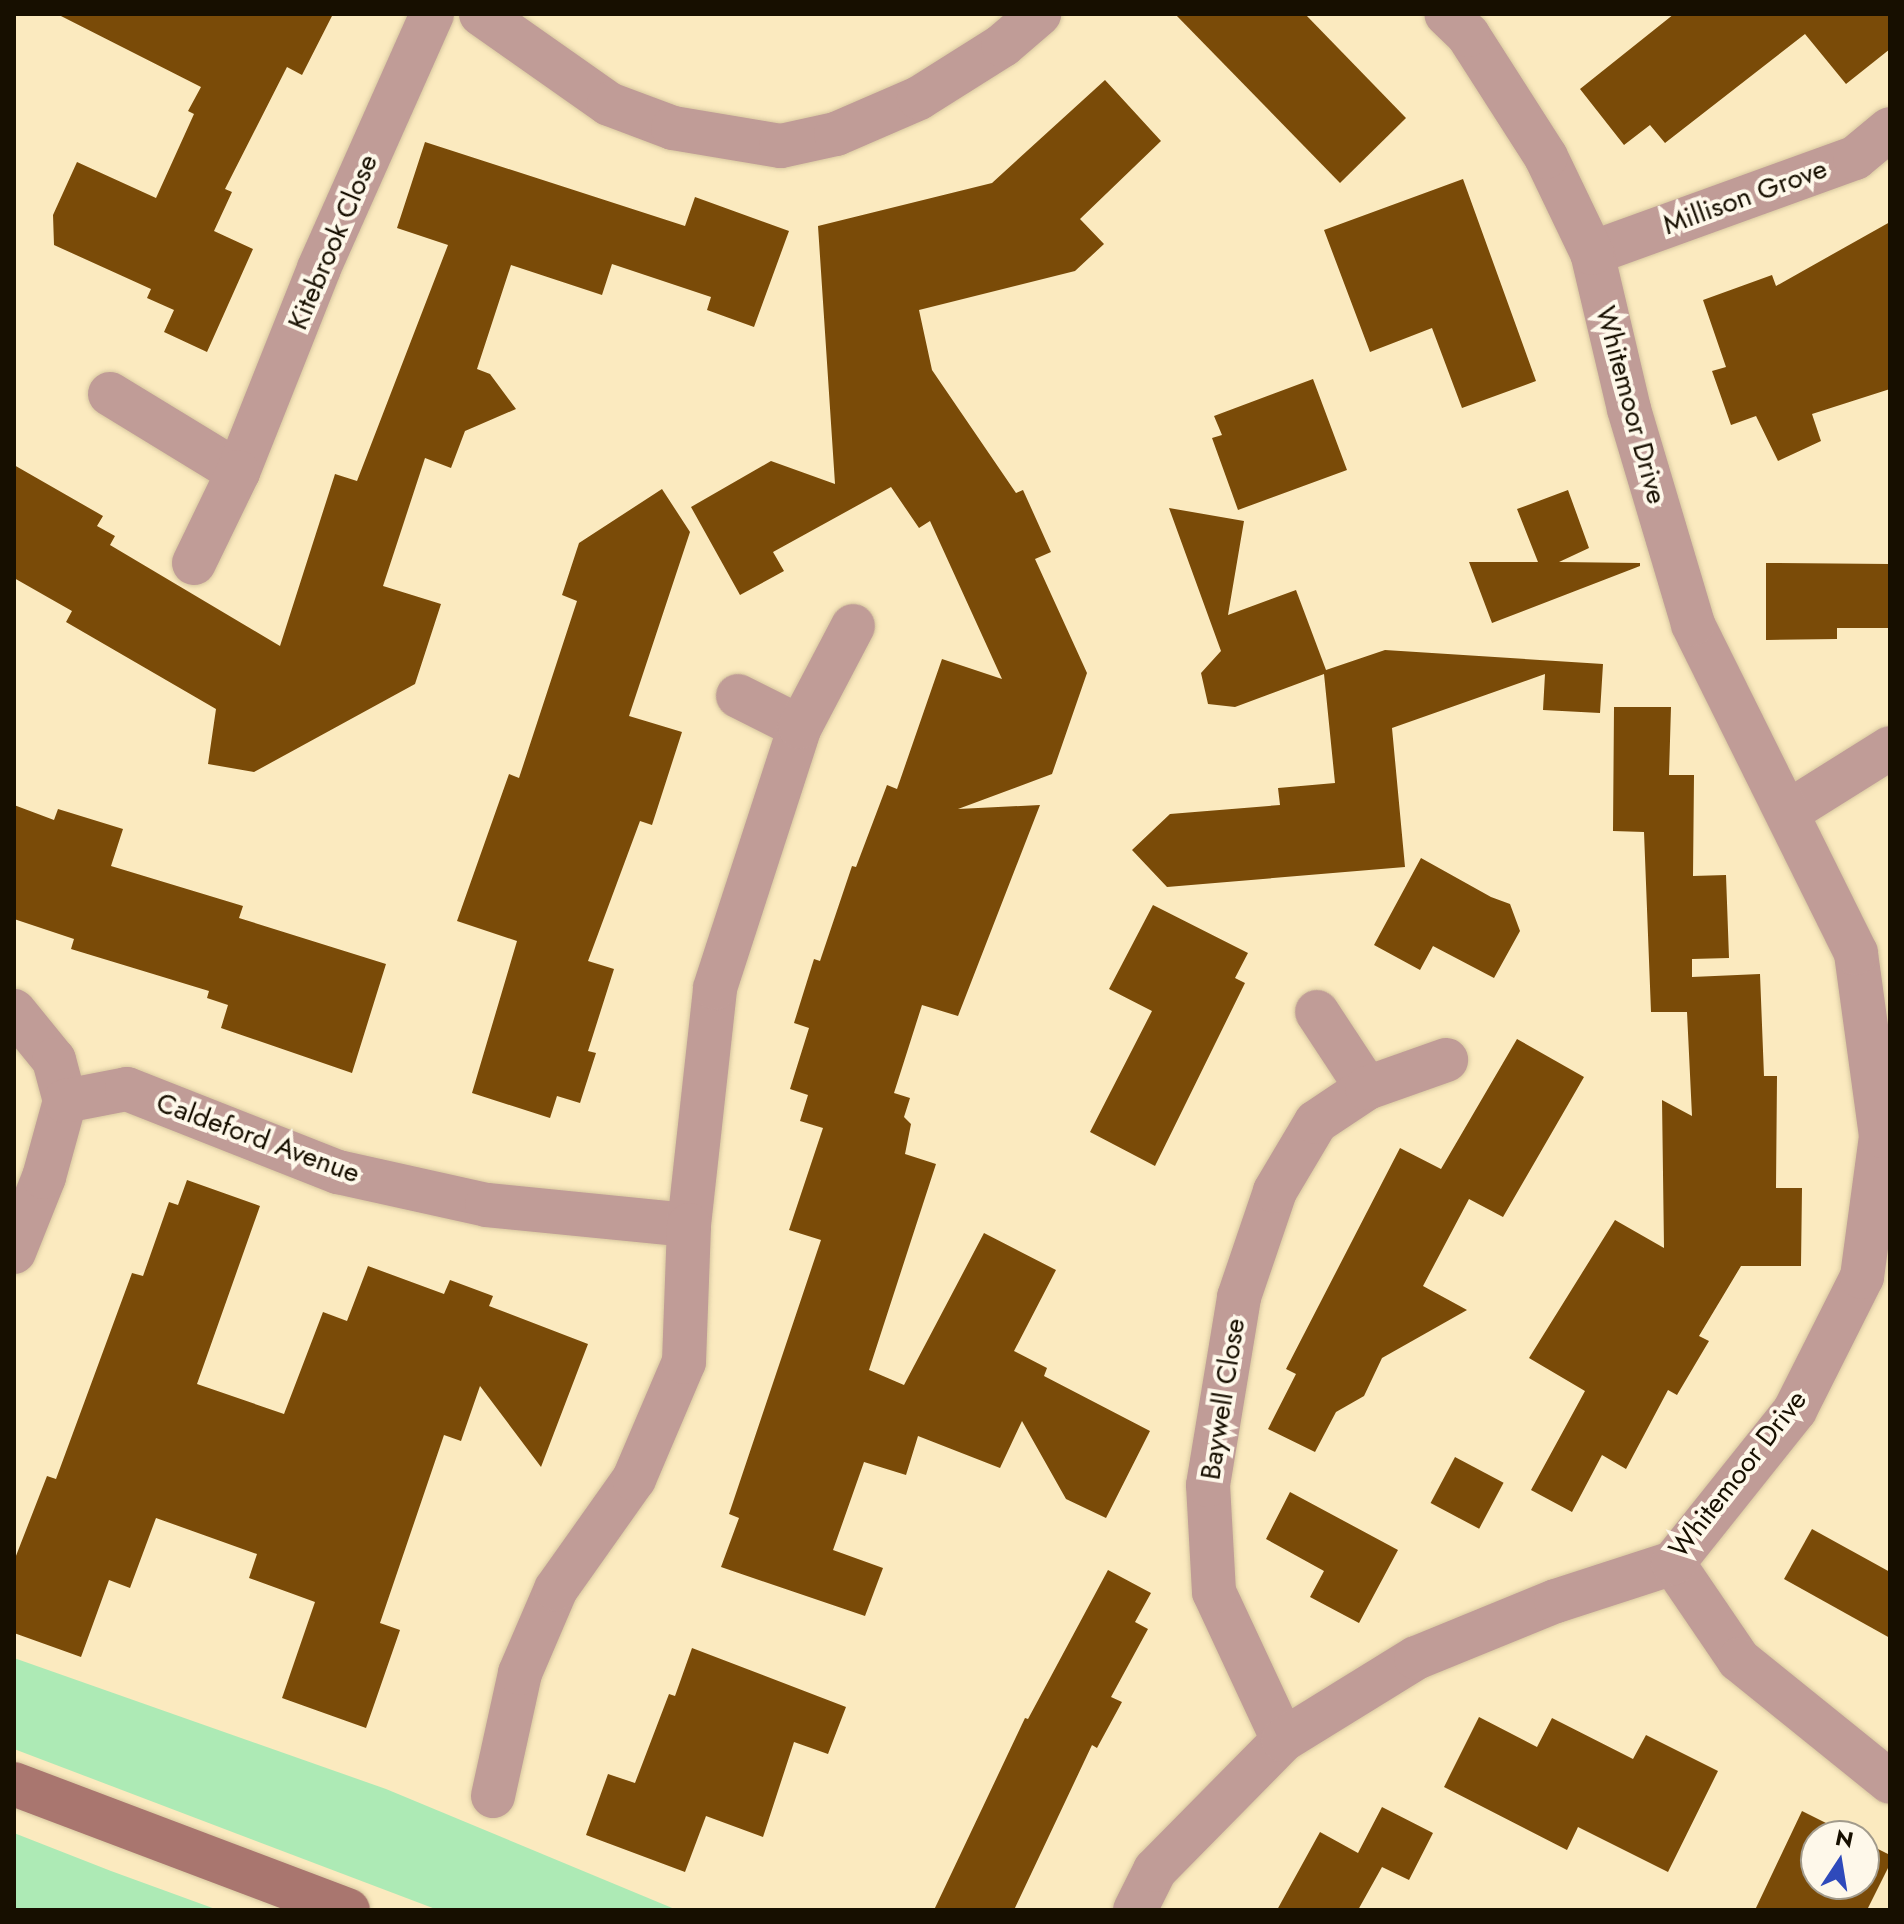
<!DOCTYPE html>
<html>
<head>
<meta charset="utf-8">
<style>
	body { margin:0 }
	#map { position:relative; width:1904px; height:1924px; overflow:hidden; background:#fbeabf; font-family:Jost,sans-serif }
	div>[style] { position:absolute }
	.green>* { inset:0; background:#adeab5 }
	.building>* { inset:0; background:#7a4b08; transform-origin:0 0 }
	.roads { filter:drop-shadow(0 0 2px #d7c7a0) drop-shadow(0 0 2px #d7c7a0) }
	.street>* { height:44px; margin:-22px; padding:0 22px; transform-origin:22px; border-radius:22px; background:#c09c97 }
	.secondary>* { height:44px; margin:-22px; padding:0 22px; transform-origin:22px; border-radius:22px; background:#a9766f }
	span { translate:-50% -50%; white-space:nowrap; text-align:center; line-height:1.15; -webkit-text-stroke:8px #fef8ea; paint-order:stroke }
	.street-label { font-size:28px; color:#170f00 }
	.frame { position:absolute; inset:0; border:16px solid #170f00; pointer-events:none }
	.north { position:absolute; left:1800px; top:1820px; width:80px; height:80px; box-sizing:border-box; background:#fef8ea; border:2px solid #a29b8c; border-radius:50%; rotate:12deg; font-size:22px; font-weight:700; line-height:32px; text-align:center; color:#170f00 }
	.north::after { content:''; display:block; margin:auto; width:28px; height:36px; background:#2f4abb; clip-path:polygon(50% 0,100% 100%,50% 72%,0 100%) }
</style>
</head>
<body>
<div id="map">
	<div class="green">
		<i style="clip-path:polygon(14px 1658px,386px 1789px,677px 1910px,438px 1910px,14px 1749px)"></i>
		<i style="clip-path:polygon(14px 1833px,111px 1871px,218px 1910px,14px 1910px)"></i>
	</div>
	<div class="building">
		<i style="clip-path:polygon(57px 14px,333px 14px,302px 75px,287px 67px,225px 189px,232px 192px,214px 231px,253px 249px,207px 352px,164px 332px,174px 310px,147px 298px,151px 289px,54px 245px,53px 215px,77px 162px,156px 198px,194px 114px,188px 111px,201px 87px)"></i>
		<i style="clip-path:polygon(1175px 14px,1305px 14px,1406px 118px,1340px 183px)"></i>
		<i style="clip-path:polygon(1674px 14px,1890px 14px,1890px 49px,1846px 84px,1805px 34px,1665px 143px,1650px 125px,1624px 145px,1580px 89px)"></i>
		<i style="clip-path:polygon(1105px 80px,1161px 141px,1080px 219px,1104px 244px,1075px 271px,919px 310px,932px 370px,1016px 493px,1023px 490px,1051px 552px,1035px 559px,1087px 673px,1052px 774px,958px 809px,1040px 805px,958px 1016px,922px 1005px,894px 1093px,910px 1098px,904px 1117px,911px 1124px,905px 1154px,936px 1164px,869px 1370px,904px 1385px,984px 1233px,1056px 1270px,1014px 1351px,1047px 1368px,1044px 1376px,1150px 1431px,1106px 1518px,1066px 1499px,1022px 1421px,1000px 1468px,918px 1436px,906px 1475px,864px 1462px,833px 1550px,883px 1568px,865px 1616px,721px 1567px,739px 1518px,729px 1514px,821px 1240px,789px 1230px,823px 1128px,800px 1121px,808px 1095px,790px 1089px,809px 1028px,794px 1023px,814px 959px,820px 961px,852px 866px,856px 867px,887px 785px,897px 789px,942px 659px,1002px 679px,930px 521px,919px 528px,891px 487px,773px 552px,784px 571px,740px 595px,691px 507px,771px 461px,835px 484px,818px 226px,992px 183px)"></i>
		<i style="clip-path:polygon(425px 142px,685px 226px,695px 197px,789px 231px,754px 327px,707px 310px,711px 297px,612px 264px,602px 295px,511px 265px,477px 369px,490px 374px,516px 409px,465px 431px,451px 468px,425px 458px,383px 586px,441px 604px,415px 684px,254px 772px,208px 764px,216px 709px,66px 622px,72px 611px,14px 578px,14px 465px,103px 516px,97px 526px,115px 536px,110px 545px,280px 646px,335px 474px,357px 481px,448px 245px,397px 228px)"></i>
		<i style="clip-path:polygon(1463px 179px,1536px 381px,1462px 408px,1432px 328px,1370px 352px,1324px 230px)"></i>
		<i style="clip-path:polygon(1890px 222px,1890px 389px,1812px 414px,1821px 441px,1778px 461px,1756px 416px,1731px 425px,1712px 371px,1726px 367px,1703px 300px,1772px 275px,1776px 286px)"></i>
		<i style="clip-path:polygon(1313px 379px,1347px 470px,1238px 510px,1212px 438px,1222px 435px,1214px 416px)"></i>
		<i style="clip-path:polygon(662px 489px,690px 532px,629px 716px,682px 732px,652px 825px,640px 821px,588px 961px,614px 969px,588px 1051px,596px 1053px,580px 1103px,557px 1096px,550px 1118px,472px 1093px,517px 941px,457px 921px,509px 774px,519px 778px,577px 601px,562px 595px,579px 543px)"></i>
		<i style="clip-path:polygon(1568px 490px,1589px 548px,1559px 562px,1640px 563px,1640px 566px,1492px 623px,1469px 562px,1538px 562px,1517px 509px)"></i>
		<i style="clip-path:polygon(1169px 508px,1244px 521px,1228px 615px,1296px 590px,1326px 670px,1385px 650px,1603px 664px,1600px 713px,1543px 710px,1545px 674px,1392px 728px,1405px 867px,1167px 887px,1132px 850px,1170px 814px,1280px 805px,1278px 788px,1335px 783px,1324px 674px,1235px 707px,1208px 704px,1201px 673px,1221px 651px)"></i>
		<i style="clip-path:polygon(1766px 563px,1890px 564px,1890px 628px,1837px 628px,1837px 639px,1766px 640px)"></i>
		<i style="clip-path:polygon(1614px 707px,1671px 707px,1669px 775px,1694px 775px,1693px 876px,1726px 875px,1729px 958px,1692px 959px,1692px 977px,1760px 974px,1764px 1076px,1777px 1076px,1776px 1188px,1802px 1188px,1801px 1266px,1741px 1266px,1699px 1336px,1709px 1341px,1677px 1395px,1668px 1390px,1626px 1469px,1602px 1455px,1572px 1512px,1531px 1490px,1585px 1391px,1529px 1358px,1615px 1220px,1664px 1248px,1662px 1100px,1692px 1116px,1687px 1012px,1651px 1012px,1644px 832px,1613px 831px)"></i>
		<i style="clip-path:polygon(14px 805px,54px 820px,58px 809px,123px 829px,111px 866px,243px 906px,239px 918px,386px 964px,352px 1073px,221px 1028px,228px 1005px,207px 998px,209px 991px,71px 949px,74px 939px,14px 919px)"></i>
		<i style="clip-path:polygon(1421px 858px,1491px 897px,1510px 904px,1520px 931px,1494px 978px,1433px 946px,1420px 970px,1374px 945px)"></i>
		<i style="clip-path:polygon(1153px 905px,1248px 953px,1235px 978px,1245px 983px,1155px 1166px,1090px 1132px,1152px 1011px,1109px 989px)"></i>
		<i style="clip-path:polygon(1517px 1039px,1584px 1077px,1503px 1217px,1469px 1199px,1423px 1286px,1467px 1310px,1382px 1358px,1364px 1396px,1336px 1412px,1315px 1452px,1268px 1429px,1296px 1374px,1286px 1369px,1400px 1148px,1441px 1169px)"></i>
		<i style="clip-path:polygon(187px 1180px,260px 1206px,197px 1384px,284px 1414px,323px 1312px,347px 1321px,368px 1266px,444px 1294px,450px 1280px,493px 1296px,489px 1306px,588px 1344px,541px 1467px,480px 1386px,461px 1441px,444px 1435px,380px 1623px,400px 1630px,366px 1728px,282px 1698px,315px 1602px,249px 1578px,257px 1554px,156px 1518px,130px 1588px,109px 1580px,81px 1657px,14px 1633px,14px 1561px,47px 1476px,56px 1479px,132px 1273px,143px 1276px,169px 1202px,178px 1205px)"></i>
		<i style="left:1455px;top:1457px;width:55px;height:52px;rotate:28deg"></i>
		<i style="clip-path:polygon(1290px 1492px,1398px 1550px,1359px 1623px,1310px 1597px,1324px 1571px,1266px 1539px)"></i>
		<i style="clip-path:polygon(1812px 1529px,1890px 1572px,1890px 1638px,1784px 1579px)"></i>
		<i style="clip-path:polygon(1108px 1570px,1151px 1593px,1135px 1622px,1148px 1629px,1111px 1697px,1122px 1702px,1097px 1748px,1092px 1745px,1014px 1910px,934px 1910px,1025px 1718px,1028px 1719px)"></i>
		<i style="clip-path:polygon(692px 1648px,846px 1707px,828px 1754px,794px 1742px,763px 1837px,706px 1816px,685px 1872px,586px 1835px,608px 1774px,635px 1783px,669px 1694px,675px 1696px)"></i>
		<i style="clip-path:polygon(1479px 1717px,1537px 1747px,1552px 1718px,1633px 1759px,1646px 1735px,1718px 1771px,1668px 1872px,1578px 1827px,1567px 1850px,1444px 1787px)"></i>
		<i style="clip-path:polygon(1382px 1807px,1433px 1833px,1409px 1880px,1382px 1867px,1358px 1910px,1277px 1910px,1320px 1832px,1358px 1853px)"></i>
		<i style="clip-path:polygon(1802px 1811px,1852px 1836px,1816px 1836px,1816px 1884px,1864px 1884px,1864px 1842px,1890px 1855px,1890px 1864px,1867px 1910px,1755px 1910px)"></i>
	</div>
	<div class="roads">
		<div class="street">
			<i style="left:481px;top:14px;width:156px;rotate:35.1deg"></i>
			<i style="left:609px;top:104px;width:68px;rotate:20.6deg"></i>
			<i style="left:673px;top:128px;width:109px;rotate:9.5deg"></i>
			<i style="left:781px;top:146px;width:56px;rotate:-12.3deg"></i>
			<i style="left:836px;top:134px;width:90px;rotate:-23.4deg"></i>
			<i style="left:919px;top:98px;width:99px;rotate:-32.2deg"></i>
			<i style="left:1003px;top:45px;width:48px;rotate:-40.7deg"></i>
			<i style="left:1592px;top:253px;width:280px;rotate:-19.9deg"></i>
			<i style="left:1855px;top:158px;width:45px;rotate:-39.6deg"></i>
			<i style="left:110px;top:394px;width:150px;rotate:31.4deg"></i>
			<i style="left:238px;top:472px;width:219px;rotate:-68.3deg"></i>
			<i style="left:319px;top:268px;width:278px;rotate:-66deg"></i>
			<i style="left:194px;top:563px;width:101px;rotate:-64.2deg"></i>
			<i style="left:738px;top:696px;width:69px;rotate:26.6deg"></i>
			<i style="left:1788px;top:812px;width:120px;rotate:-32.1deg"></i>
			<i style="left:14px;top:1011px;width:63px;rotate:50.8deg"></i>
			<i style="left:54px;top:1060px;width:42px;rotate:75deg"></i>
			<i style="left:1317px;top:1012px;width:91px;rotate:56.7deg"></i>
			<i style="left:14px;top:1252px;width:81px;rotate:-68.2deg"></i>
			<i style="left:44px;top:1177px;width:79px;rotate:-74.6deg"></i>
			<i style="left:65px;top:1101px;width:63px;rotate:-11deg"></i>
			<i style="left:127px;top:1089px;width:227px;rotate:21.5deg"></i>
			<i style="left:338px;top:1172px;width:153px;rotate:12.5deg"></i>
			<i style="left:487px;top:1205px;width:203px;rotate:5.7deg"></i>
			<i style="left:689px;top:1225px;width:238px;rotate:-83.7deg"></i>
			<i style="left:715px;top:988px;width:274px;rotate:-72deg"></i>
			<i style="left:800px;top:727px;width:114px;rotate:-62.3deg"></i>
			<i style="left:1673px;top:1563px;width:117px;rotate:55.8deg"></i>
			<i style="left:1739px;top:1660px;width:194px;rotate:38.9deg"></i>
			<i style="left:1283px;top:1740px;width:163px;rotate:-115deg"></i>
			<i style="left:1214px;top:1592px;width:107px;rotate:-93.2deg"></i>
			<i style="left:1208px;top:1485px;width:191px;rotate:-80.6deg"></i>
			<i style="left:1239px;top:1297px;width:112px;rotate:-71.2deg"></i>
			<i style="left:1275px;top:1191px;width:80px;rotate:-59.3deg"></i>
			<i style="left:1316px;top:1122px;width:61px;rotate:-33.7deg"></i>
			<i style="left:1367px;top:1088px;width:84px;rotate:-19.5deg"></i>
			<i style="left:493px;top:1796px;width:126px;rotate:-77.6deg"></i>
			<i style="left:520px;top:1673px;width:91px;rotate:-66.8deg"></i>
			<i style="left:556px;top:1589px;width:135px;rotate:-54.7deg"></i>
			<i style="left:634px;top:1479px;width:127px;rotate:-66.9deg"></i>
			<i style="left:684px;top:1362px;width:137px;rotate:-87.9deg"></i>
			<i style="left:1135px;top:1910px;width:45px;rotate:-63.4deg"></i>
			<i style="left:1155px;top:1870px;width:182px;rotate:-45.4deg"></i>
			<i style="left:1283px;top:1740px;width:156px;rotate:-31.7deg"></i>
			<i style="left:1416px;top:1658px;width:151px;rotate:-22.2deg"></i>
			<i style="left:1556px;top:1601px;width:123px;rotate:-18deg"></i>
			<i style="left:1673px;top:1563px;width:196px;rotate:-51.4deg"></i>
			<i style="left:1795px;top:1410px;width:149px;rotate:-63.3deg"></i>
			<i style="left:1862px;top:1277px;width:142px;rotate:-82.3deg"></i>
			<i style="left:1881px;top:1136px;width:185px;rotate:-97.8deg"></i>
			<i style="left:1856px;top:953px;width:367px;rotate:-116.4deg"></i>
			<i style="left:1693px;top:624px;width:224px;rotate:-106.6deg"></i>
			<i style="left:1629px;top:409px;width:160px;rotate:-103.3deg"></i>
			<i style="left:1592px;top:253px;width:106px;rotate:-115.6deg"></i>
			<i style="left:1546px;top:157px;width:145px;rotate:-122.6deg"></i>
			<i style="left:1468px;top:35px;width:30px;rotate:-136deg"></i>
		</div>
		<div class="secondary">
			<i style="left:14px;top:1784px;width:357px;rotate:20.7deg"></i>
		</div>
	</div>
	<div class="street-label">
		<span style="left:1745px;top:197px;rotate:-20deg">Millison Grove</span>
		<span style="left:333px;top:242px;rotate:-67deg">Kitebrook Close</span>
		<span style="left:1631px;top:405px;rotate:75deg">Whitemoor Drive</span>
		<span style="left:258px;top:1138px;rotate:20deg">Caldeford Avenue</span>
		<span style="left:1223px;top:1399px;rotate:-81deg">Baywell Close</span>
		<span style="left:1738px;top:1474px;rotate:-52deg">Whitemoor Drive</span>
	</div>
	<div class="frame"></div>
	<div class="north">N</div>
</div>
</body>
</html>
